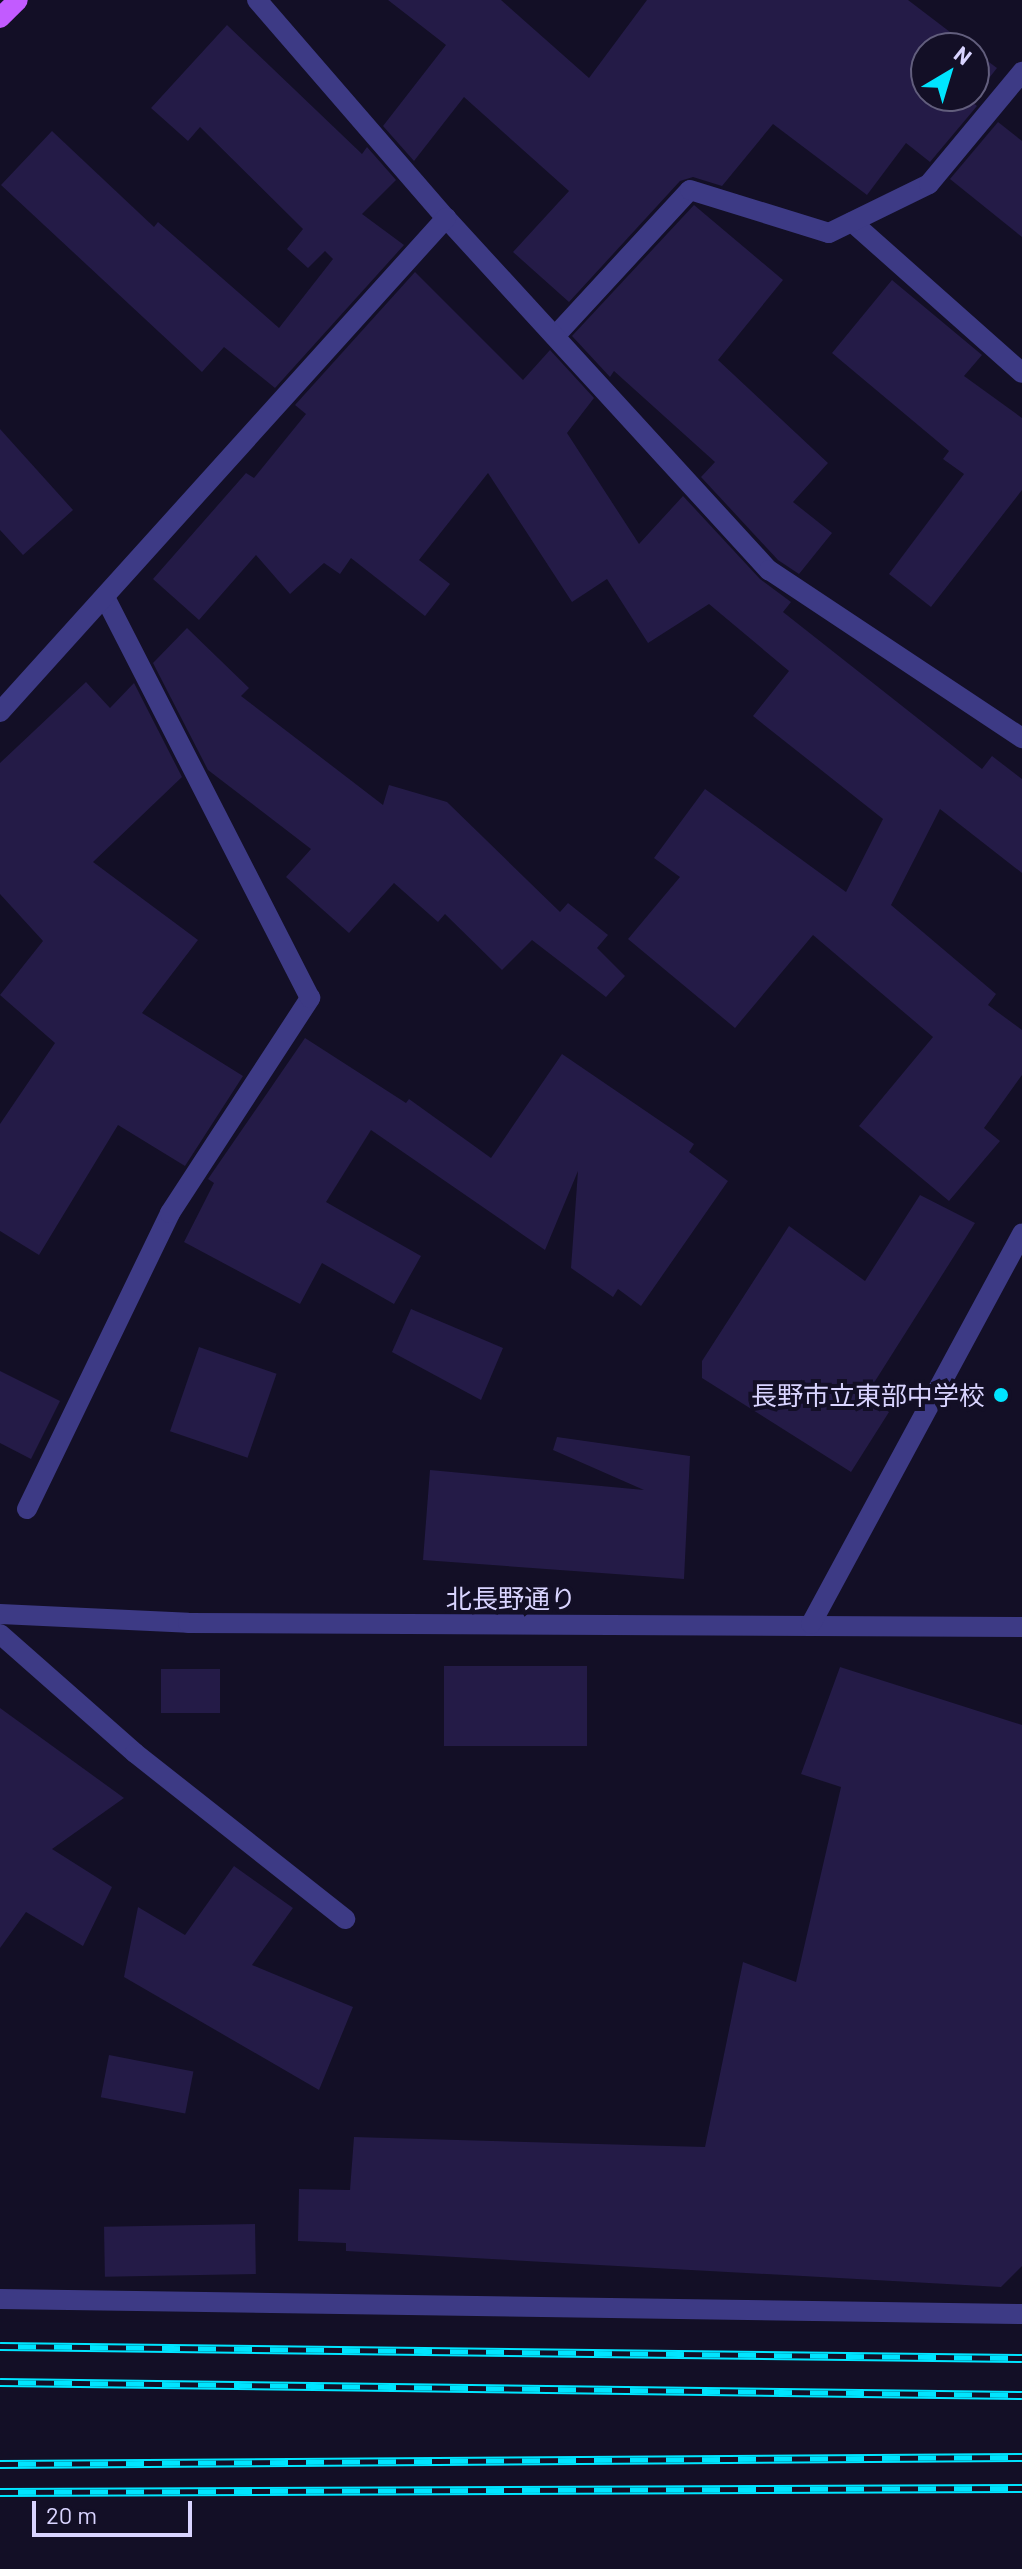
<!DOCTYPE html>
<html>
<head>
<meta charset="utf-8">
<style>
	body { margin:0 }
	#map { position:relative; width:1022px; height:2569px; overflow:hidden; background:#130f26; font-family:Barlow,"Noto Sans JP",sans-serif }
	div>[style] { position:absolute }
	.building>* { inset:0; background:#241b47; transform-origin:0 0 }
	.service>* { height:20px; margin:-10px; padding:0 10px; transform-origin:10px; border-radius:10px; background:#3d3a85 }
	.minor>* { height:20px; margin:-10px; padding:0 10px; transform-origin:10px; border-radius:10px; background:#3d3a85 }
	.tertiary>* { height:20px; margin:-10px; padding:0 10px; transform-origin:10px; border-radius:10px; background:#3d3a85 }
	.primary>* { height:20px; margin:-10px; padding:0 10px; transform-origin:10px; border-radius:10px; background:#c25bff }
	.rail>* { height:9px; margin-top:-4.5px; transform-origin:0; background:repeating-linear-gradient(90deg,#130f26 0 18px,#00e5ff 0 36px); box-sizing:border-box; border-block:2px solid #00e5ff }
	.dots>* { width:22px; height:22px; translate:-50% -50%; box-sizing:border-box; border:4px solid #130f26; border-radius:50% }
	span { translate:-50% -50%; white-space:nowrap; text-align:center; line-height:1.15; -webkit-text-stroke:8px #130f26; paint-order:stroke }
	.poi-label { font-size:26px; color:#d9d4ff }
	.right { translate:-100% -50%; text-align:right }
	.street-label { font-size:26px; color:#d9d4ff }
	.north { position:absolute; left:910px; top:32px; width:80px; height:80px; box-sizing:border-box; background:#130f26; border:2px solid #625e7d; border-radius:50%; rotate:38deg; font-size:22px; font-weight:700; line-height:32px; text-align:center; color:#d9d4ff }
	.north::after { content:''; display:block; margin:auto; width:28px; height:36px; background:#00e5ff; clip-path:polygon(50% 0,100% 100%,50% 72%,0 100%) }
	.scale { position:absolute; left:32px; top:2501px; width:160px; height:36px; box-sizing:border-box; border:4px solid #d9d4ff; border-top:0; padding-left:10px; font-size:24px; line-height:28px; white-space:nowrap; color:#d9d4ff; -webkit-text-stroke:6px #130f26; paint-order:stroke }
</style>
</head>
<body>
<div id="map">
	<div class="building">
		<i style="clip-path:polygon(388px 0,501px 0,589px 78px,647px 0,908px 0,971px 48px,926px 48px,926px 96px,974px 96px,974px 51px,997px 68px,971px 101px,977px 106px,930px 162px,906px 143px,867px 195px,773px 124px,722px 186px,693px 177px,680px 181px,569px 302px,513px 252px,569px 191px,464px 97px,414px 161px,383px 126px,446px 45px)"></i>
		<i style="clip-path:polygon(227px 25px,362px 154px,367px 147px,396px 180px,362px 214px,404px 245px,275px 388px,224px 347px,202px 372px,1px 185px,52px 131px,154px 227px,158px 222px,279px 328px,333px 259px,325px 251px,308px 268px,287px 249px,303px 229px,200px 127px,188px 141px,151px 108px)"></i>
		<i style="clip-path:polygon(998px 122px,1022px 141px,1022px 237px,950px 179px)"></i>
		<i style="clip-path:polygon(694px 205px,783px 280px,718px 360px,828px 463px,793px 502px,832px 533px,799px 574px,778px 560px,701px 477px,715px 462px,614px 371px,610px 377px,572px 336px)"></i>
		<i style="clip-path:polygon(415px 272px,523px 380px,550px 350px,594px 398px,567px 433px,639px 544px,683px 496px,760px 579px,791px 602px,783px 612px,982px 769px,992px 756px,1022px 779px,1022px 873px,940px 809px,891px 905px,996px 994px,988px 1005px,1022px 1030px,1022px 1075px,984px 1128px,1000px 1141px,949px 1201px,859px 1126px,933px 1037px,813px 935px,735px 1028px,628px 939px,680px 877px,654px 858px,705px 789px,846px 892px,883px 819px,753px 716px,789px 671px,709px 604px,648px 643px,607px 579px,572px 602px,488px 473px,419px 560px,450px 584px,425px 616px,351px 558px,340px 574px,324px 563px,290px 594px,256px 555px,199px 620px,153px 579px,246px 473px,254px 478px,306px 414px,295px 405px)"></i>
		<i style="clip-path:polygon(892px 280px,982px 355px,964px 376px,1022px 418px,1022px 490px,931px 607px,889px 574px,964px 474px,943px 459px,949px 451px,832px 353px)"></i>
		<i style="clip-path:polygon(0 429px,73px 510px,23px 555px,0 530px)"></i>
		<i style="clip-path:polygon(187px 628px,249px 688px,241px 696px,383px 805px,389px 785px,447px 802px,560px 912px,568px 903px,608px 935px,597px 948px,625px 976px,606px 997px,532px 940px,502px 970px,445px 914px,438px 922px,394px 883px,349px 933px,286px 877px,311px 849px,208px 770px,153px 663px)"></i>
		<i style="clip-path:polygon(86px 682px,110px 708px,134px 683px,182px 777px,93px 862px,198px 940px,142px 1013px,243px 1076px,185px 1166px,118px 1125px,39px 1255px,0 1231px,0 1124px,55px 1043px,0 995px,43px 941px,0 894px,0 763px)"></i>
		<i style="clip-path:polygon(305px 1038px,406px 1103px,409px 1099px,491px 1158px,562px 1054px,694px 1144px,689px 1152px,728px 1181px,641px 1306px,618px 1289px,613px 1297px,571px 1268px,578px 1171px,545px 1250px,371px 1130px,326px 1202px,421px 1256px,394px 1304px,322px 1263px,300px 1304px,184px 1242px,214px 1183px,208px 1179px)"></i>
		<i style="clip-path:polygon(920px 1195px,975px 1223px,865px 1397px,889px 1412px,851px 1472px,702px 1378px,702px 1361px,789px 1226px,865px 1281px)"></i>
		<i style="clip-path:polygon(411px 1309px,503px 1348px,481px 1400px,392px 1352px)"></i>
		<i style="left:199px;top:1347px;width:82px;height:89px;rotate:19deg"></i>
		<i style="clip-path:polygon(0 1371px,60px 1401px,31px 1459px,0 1443px)"></i>
		<i style="clip-path:polygon(557px 1437px,690px 1456px,684px 1579px,423px 1560px,430px 1470px,644px 1490px,553px 1450px)"></i>
		<i style="left:444px;top:1666px;width:143px;height:80px"></i>
		<i style="clip-path:polygon(840px 1667px,1022px 1725px,1022px 2266px,1001px 2287px,346px 2251px,346px 2243px,298px 2241px,299px 2189px,350px 2190px,354px 2137px,705px 2147px,743px 1962px,796px 1982px,841px 1787px,801px 1774px)"></i>
		<i style="left:161px;top:1669px;width:59px;height:44px"></i>
		<i style="clip-path:polygon(0 1708px,124px 1798px,52px 1849px,112px 1887px,83px 1946px,26px 1912px,0 1948px)"></i>
		<i style="clip-path:polygon(234px 1866px,293px 1908px,252px 1965px,353px 2007px,319px 2090px,124px 1977px,138px 1907px,185px 1935px)"></i>
		<i style="left:109px;top:2055px;width:86px;height:43px;rotate:11deg"></i>
		<i style="left:255px;top:2224px;width:50px;height:151px;rotate:89deg"></i>
	</div>
	<div class="service">
		<i style="left:852px;top:222px;width:227px;rotate:41.6deg"></i>
		<i style="left:556px;top:335px;width:197px;rotate:-47.3deg"></i>
		<i style="left:690px;top:190px;width:145px;rotate:17.2deg"></i>
		<i style="left:829px;top:233px;width:111px;rotate:-26.1deg"></i>
		<i style="left:929px;top:184px;width:146px;rotate:-50.3deg"></i>
		<i style="left:27px;top:1509px;width:329px;rotate:-64.2deg"></i>
		<i style="left:170px;top:1213px;width:257px;rotate:-56.9deg"></i>
		<i style="left:310px;top:998px;width:450px;rotate:-117.1deg"></i>
		<i style="left:0;top:2299px;width:1022px;rotate:0.84deg"></i>
	</div>
	<div class="minor">
		<i style="left:257px;top:0;width:289px;rotate:49.1deg"></i>
		<i style="left:446px;top:218px;width:478px;rotate:47.5deg"></i>
		<i style="left:769px;top:570px;width:304px;rotate:33.6deg"></i>
		<i style="left:0;top:712px;width:666px;rotate:-47.92deg"></i>
		<i style="left:0;top:1634px;width:180px;rotate:41.4deg"></i>
		<i style="left:135px;top:1753px;width:268px;rotate:38.3deg"></i>
	</div>
	<div class="tertiary">
		<i style="left:0;top:1614px;width:188px;rotate:2.7deg"></i>
		<i style="left:188px;top:1623px;width:834px;rotate:0.27deg"></i>
		<i style="left:811px;top:1624px;width:444px;rotate:-61.6deg"></i>
	</div>
	<div class="primary">
		<i style="left:0;top:18px;width:25px;rotate:-45deg"></i>
	</div>
	<div class="rail">
		<i style="left:0;top:2346px;width:1022px;rotate:0.67deg"></i>
		<i style="left:0;top:2382px;width:1022px;rotate:0.73deg"></i>
		<i style="left:0;top:2464px;width:1022px;rotate:-0.39deg"></i>
		<i style="left:0;top:2492px;width:1022px;rotate:-0.22deg"></i>
	</div>
	<div class="dots">
		<i style="left:1001px;top:1395px;background:#00e5ff"></i>
	</div>
	<div class="poi-label">
		<span class="right" style="left:985px;top:1395px">長野市立東部中学校</span>
	</div>
	<div class="street-label">
		<span style="left:511px;top:1598px">北長野通り</span>
	</div>
	<div class="north">N</div>
	<div class="scale">20 m</div>
</div>
</body>
</html>
